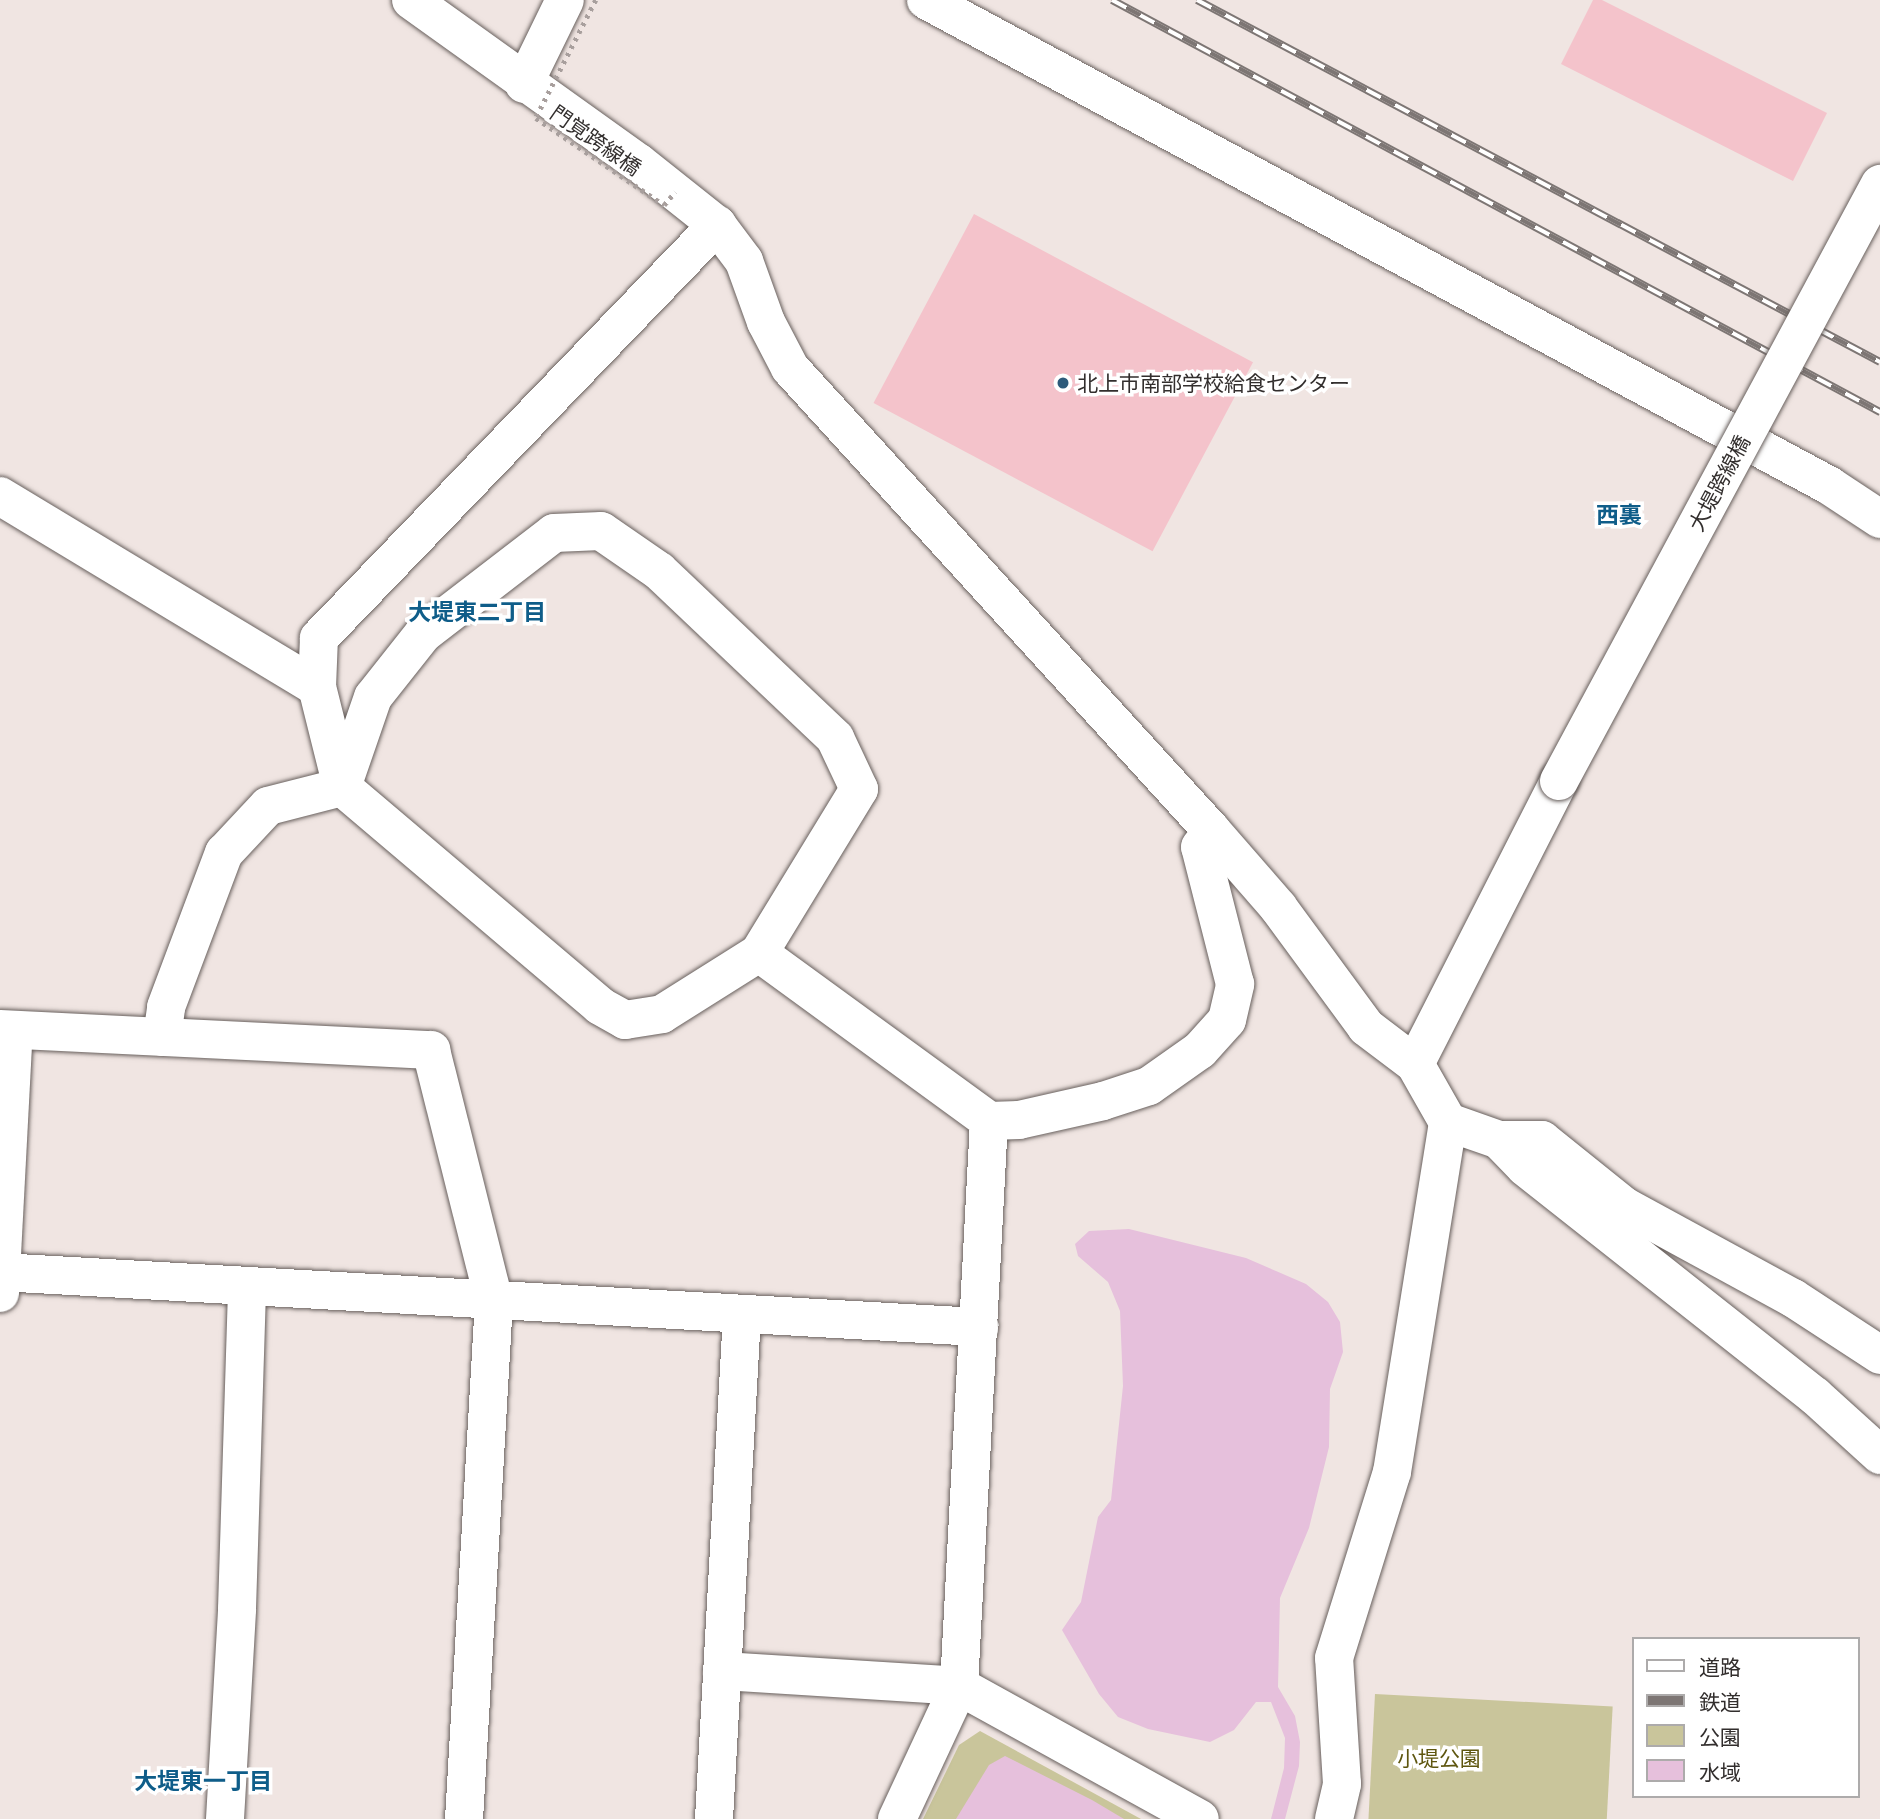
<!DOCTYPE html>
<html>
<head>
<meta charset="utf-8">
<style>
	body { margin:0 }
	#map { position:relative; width:1880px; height:1819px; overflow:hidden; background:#f0e5e2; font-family:"IBM Plex Sans","Noto Sans JP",sans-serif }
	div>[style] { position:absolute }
	.green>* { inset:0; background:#c9c59b; transform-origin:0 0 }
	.water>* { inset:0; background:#e6c0dc }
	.building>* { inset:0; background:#f4c3cb; transform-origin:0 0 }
	.roads { filter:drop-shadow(0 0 2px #68605d) drop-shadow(0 0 2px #68605d) }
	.minor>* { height:38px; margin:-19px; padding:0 19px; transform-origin:19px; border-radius:19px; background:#fff }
	.tertiary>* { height:38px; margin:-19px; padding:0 19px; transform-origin:19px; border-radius:19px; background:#fff }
	.rail>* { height:8px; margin-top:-4px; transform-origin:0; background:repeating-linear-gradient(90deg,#fff 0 16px,#7d7674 0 32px); box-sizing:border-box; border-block:2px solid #7d7674 }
	.path-bridge>* { height:4.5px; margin-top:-2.25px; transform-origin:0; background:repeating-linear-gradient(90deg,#a89f9d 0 3.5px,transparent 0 8.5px) }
	.bridges { filter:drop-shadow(0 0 2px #68605d) drop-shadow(0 0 2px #68605d) }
	.minor-bridge>* { height:38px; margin:-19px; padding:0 19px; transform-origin:19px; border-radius:19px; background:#fff }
	.dots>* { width:19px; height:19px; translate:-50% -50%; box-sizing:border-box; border:4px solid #fff; border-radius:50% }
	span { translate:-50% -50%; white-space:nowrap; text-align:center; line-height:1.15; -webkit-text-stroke:7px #fff; paint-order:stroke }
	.street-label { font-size:21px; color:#322e2d }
	.poi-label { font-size:21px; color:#322e2d }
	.left { translate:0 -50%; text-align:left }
	.park-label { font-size:21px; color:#5e560f }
	.neighbourhood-label { font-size:23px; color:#0f5d89; font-weight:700 }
	.legend { position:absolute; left:1632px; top:1637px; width:228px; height:161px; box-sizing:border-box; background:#fff; border:2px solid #adabab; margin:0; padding:9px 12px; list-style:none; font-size:21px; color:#322e2d }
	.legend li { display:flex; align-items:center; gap:14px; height:35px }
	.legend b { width:35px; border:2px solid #adabab }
</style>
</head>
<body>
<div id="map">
	<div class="green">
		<i style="left:1375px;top:1694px;width:238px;height:126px;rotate:3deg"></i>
		<i style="clip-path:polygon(980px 1731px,1141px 1819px,923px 1819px,959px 1745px)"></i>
	</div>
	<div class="water">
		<i style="clip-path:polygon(1129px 1229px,1246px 1258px,1306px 1284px,1328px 1302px,1340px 1322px,1343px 1352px,1330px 1389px,1329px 1447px,1309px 1528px,1280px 1598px,1278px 1687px,1295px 1716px,1300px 1742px,1299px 1766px,1285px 1819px,1271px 1819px,1284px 1768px,1285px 1738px,1271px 1702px,1256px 1702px,1234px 1730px,1210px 1742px,1148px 1729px,1118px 1717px,1099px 1694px,1062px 1630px,1081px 1602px,1098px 1517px,1111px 1500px,1123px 1386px,1120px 1311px,1108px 1282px,1078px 1256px,1075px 1244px,1089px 1231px)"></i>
		<i style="clip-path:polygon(1005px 1756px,1092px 1800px,1124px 1819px,956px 1819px,989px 1765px)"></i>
	</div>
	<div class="building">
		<i style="clip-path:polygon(1593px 0,1602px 0,1827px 113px,1793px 181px,1561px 64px)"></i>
		<i style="left:974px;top:214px;width:316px;height:214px;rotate:28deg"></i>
	</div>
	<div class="roads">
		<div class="minor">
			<i style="left:411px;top:0;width:280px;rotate:35.6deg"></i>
			<i style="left:639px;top:163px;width:100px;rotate:38.5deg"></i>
			<i style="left:717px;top:225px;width:45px;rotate:53.1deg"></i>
			<i style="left:744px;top:261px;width:65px;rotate:70.2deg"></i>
			<i style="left:766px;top:322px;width:52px;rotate:62.4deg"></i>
			<i style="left:790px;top:368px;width:626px;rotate:47.65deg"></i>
			<i style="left:1212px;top:831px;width:101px;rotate:49deg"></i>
			<i style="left:1278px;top:907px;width:149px;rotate:53.7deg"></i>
			<i style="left:1366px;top:1027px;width:61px;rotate:37.1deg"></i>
			<i style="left:1415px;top:1064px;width:67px;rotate:60.4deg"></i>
			<i style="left:1448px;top:1122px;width:54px;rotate:19.4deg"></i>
			<i style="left:1499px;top:1140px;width:43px"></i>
			<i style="left:1542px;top:1140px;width:105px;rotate:38.8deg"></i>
			<i style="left:1624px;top:1206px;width:192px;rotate:28.6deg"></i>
			<i style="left:1793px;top:1298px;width:104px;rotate:33.2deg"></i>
			<i style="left:524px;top:84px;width:93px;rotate:-64deg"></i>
			<i style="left:0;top:496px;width:370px;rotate:31.1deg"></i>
			<i style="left:759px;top:953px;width:192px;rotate:-58.6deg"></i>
			<i style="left:859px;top:789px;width:56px;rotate:-115.2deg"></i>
			<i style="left:835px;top:738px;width:243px;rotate:-136.5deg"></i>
			<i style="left:659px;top:571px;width:70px;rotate:-145.4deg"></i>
			<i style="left:601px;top:531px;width:47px;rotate:177.6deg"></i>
			<i style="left:554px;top:533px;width:165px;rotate:142.4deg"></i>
			<i style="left:423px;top:634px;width:80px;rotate:128.4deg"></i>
			<i style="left:373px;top:697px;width:95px;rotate:109deg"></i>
			<i style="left:342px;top:787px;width:338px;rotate:40.3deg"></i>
			<i style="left:600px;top:1006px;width:29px;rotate:29deg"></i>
			<i style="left:625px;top:1020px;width:37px;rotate:-9deg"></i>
			<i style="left:662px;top:1014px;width:115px;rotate:-32.2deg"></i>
			<i style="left:759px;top:953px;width:285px;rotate:36.1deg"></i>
			<i style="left:989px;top:1121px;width:30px;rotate:-2deg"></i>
			<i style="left:1019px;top:1120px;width:86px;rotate:-12.7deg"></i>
			<i style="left:1103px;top:1101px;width:48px;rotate:-18.1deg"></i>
			<i style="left:1149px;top:1086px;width:62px;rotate:-35.2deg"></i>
			<i style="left:1200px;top:1050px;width:40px;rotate:-48deg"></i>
			<i style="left:1227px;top:1020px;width:37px;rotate:-77deg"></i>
			<i style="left:1235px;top:984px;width:141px;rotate:-104.3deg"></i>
			<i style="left:1200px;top:847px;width:20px;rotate:-53deg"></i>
			<i style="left:0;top:1029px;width:432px;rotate:2.8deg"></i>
			<i style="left:431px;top:1050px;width:259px;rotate:75.9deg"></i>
			<i style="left:494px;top:1301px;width:519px;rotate:93.31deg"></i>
			<i style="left:162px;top:1037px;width:30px;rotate:-82deg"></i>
			<i style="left:166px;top:1007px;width:165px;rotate:-69.4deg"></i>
			<i style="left:224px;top:853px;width:64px;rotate:-46.9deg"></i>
			<i style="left:268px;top:806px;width:76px;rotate:-14.4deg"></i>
			<i style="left:342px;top:787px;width:103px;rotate:-104deg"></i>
			<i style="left:317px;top:687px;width:49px;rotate:-87.7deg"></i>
			<i style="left:319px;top:638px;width:574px;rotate:-46.06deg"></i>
			<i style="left:1415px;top:1064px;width:318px;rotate:-63deg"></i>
			<i style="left:1499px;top:1140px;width:37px;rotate:46deg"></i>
			<i style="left:1525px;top:1167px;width:370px;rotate:38.3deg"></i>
			<i style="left:1815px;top:1396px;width:88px;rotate:42.2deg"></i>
			<i style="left:0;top:1272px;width:981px;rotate:3.22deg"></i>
			<i style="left:0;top:1293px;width:263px;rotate:-87deg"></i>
			<i style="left:722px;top:1671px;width:237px;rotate:3.6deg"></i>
			<i style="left:959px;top:1686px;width:275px;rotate:28.9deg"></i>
			<i style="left:225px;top:1819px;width:210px;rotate:-86.7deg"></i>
			<i style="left:237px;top:1609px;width:323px;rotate:-88.2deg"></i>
			<i style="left:714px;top:1819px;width:505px;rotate:-86.82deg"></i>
			<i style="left:897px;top:1819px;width:147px;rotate:-65deg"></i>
			<i style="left:959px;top:1686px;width:566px;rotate:-86.96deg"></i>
			<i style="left:1334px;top:1819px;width:36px;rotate:-77deg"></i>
			<i style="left:1342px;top:1784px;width:126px;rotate:-93.6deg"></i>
			<i style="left:1334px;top:1658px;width:195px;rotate:-72.7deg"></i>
			<i style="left:1392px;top:1472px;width:354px;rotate:-80.9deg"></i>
		</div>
		<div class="tertiary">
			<i style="left:926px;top:0;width:1026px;rotate:28.26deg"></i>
			<i style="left:1830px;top:486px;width:60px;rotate:33.4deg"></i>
		</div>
	</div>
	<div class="rail">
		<i style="left:1112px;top:0;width:872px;rotate:28.21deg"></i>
		<i style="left:1197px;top:0;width:773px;rotate:27.92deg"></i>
	</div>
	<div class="path-bridge">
		<i style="left:596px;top:0;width:132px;rotate:117deg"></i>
		<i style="left:536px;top:118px;width:155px;rotate:34.2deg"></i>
		<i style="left:664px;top:205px;width:17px;rotate:-50deg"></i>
	</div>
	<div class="bridges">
		<div class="minor-bridge">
			<i style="left:1559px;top:781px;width:678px;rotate:-61.73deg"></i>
		</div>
	</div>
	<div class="dots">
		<i style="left:1063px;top:383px;background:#2d5a7a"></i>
	</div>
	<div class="street-label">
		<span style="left:596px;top:140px;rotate:35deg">門覚跨線橋</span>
		<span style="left:1719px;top:483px;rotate:-62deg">大堤跨線橋</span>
	</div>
	<div class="poi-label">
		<span class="left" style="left:1077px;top:383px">北上市南部学校給食センター</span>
	</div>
	<div class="park-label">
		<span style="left:1439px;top:1758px">小堤公園</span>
	</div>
	<div class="neighbourhood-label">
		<span style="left:1619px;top:514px">西裏</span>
		<span style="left:477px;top:611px">大堤東二丁目</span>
		<span style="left:203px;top:1780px">大堤東一丁目</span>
	</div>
	<ul class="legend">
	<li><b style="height:9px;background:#fff"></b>道路</li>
	<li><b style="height:9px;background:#7d7674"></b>鉄道</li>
	<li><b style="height:19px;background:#c9c59b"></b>公園</li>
	<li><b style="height:19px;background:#e6c0dc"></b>水域</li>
	</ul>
</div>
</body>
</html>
